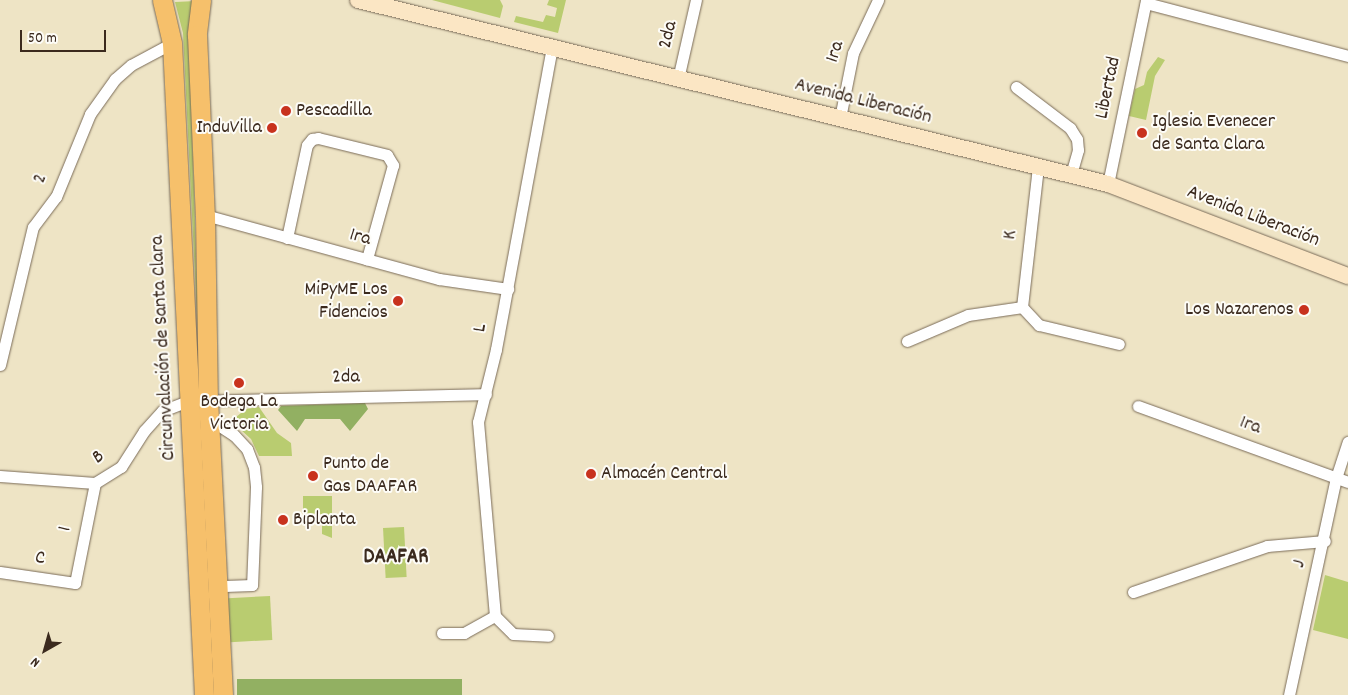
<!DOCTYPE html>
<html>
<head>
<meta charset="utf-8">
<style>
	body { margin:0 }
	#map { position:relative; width:1348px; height:695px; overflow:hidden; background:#eee4c5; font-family:Dekko,sans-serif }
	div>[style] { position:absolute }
	.green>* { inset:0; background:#b9cc70; transform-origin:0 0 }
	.forest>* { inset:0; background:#92b062; transform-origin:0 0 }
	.roads { filter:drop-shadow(0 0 1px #7a6b58) drop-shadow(0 0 1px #7a6b58) }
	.minor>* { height:11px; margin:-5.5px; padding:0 5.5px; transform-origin:5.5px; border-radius:5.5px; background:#fff }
	.secondary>* { height:16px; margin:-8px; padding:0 8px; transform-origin:8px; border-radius:8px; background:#fbe6c4 }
	.trunk>* { height:19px; margin:-9.5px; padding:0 9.5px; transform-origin:9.5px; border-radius:9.5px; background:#f6c06b }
	.dots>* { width:14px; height:14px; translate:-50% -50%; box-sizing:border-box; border:2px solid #fdfcf7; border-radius:50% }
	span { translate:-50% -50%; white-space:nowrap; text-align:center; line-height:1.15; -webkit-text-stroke:4px #fdfcf7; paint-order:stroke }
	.street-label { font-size:20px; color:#3b2a1e }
	.poi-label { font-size:20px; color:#3b2a1e }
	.left { translate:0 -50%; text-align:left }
	.right { translate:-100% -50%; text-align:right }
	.neighbourhood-label { font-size:21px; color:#3b2a1e; font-weight:700 }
	.north { position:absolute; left:20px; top:625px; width:50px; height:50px; -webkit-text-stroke:4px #fdfcf7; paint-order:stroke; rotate:218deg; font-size:14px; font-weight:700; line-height:20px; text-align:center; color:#3b2a1e }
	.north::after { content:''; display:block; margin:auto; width:18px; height:22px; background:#3b2a1e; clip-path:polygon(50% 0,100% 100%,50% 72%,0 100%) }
	.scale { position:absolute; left:20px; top:30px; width:86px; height:22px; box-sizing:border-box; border:2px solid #3b2a1e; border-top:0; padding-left:6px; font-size:15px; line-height:18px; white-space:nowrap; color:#3b2a1e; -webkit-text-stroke:4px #fdfcf7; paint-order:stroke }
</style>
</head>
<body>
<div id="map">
	<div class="green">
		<i style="clip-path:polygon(432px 0,500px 0,503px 6px,500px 18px)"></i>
		<i style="clip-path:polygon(549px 0,566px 0,558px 33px,514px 22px,516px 16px,543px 22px,546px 15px,555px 17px,557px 8px,547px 5px)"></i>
		<i style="clip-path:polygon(196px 1px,189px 33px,200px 378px,183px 33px,175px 2px)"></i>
		<i style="clip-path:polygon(1158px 57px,1165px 60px,1155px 76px,1146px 120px,1129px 116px,1135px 89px,1144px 85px,1147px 72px)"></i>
		<i style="clip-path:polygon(259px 407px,277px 433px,291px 443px,292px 456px,259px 456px,251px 439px,231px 421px,246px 409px)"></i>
		<i style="clip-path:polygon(303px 496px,332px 496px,332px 538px,322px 534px,322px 514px,303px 513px)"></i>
		<i style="left:404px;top:527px;width:50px;height:21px;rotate:87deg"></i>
		<i style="clip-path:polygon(1325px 575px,1348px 582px,1348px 639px,1313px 630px)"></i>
		<i style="left:270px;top:596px;width:44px;height:42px;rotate:87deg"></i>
	</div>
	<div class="forest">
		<i style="clip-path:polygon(365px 403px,368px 409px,350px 431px,340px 419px,305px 419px,297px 431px,278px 410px,281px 406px)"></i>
		<i style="left:237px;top:679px;width:225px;height:16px"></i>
	</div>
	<div class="roads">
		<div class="minor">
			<i style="left:1146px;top:3px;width:209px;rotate:14.7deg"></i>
			<i style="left:678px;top:79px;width:81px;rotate:-77.2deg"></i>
			<i style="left:1016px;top:87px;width:68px;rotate:37.2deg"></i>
			<i style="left:1070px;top:128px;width:13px;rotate:58deg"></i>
			<i style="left:1077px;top:139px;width:11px;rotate:85deg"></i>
			<i style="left:1078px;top:150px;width:26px;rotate:106deg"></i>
			<i style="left:840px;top:118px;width:66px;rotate:-78.7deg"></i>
			<i style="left:853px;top:53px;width:59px;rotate:-64.7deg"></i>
			<i style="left:1108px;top:184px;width:188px;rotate:-78.3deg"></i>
			<i style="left:205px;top:215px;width:243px;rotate:15.3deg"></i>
			<i style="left:439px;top:279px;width:70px;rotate:8.2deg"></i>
			<i style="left:287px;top:238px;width:95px;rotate:-77.9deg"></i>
			<i style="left:307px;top:145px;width:8px;rotate:-50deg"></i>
			<i style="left:312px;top:139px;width:6px;rotate:-9deg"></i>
			<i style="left:318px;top:138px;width:71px;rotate:13.8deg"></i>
			<i style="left:387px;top:155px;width:12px;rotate:59deg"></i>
			<i style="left:393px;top:165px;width:98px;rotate:105.5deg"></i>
			<i style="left:1022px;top:307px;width:141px;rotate:-83.5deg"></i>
			<i style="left:907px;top:341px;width:66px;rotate:-23.1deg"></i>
			<i style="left:968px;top:315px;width:55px;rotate:-8.4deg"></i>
			<i style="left:1022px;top:307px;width:25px;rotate:47deg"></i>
			<i style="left:1039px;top:325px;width:82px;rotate:13.4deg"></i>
			<i style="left:0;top:365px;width:142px;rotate:-76.6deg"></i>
			<i style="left:33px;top:227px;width:38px;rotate:-53deg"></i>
			<i style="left:56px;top:197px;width:90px;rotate:-67.7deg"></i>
			<i style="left:90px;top:114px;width:43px;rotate:-54.5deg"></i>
			<i style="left:115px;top:79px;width:21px;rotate:-41deg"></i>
			<i style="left:131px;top:65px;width:47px;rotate:-28.2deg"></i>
			<i style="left:1138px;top:406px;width:223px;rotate:19.9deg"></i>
			<i style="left:209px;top:419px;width:30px;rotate:33deg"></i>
			<i style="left:234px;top:435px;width:19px;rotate:47deg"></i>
			<i style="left:247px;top:449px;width:19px;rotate:69deg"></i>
			<i style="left:254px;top:467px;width:20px;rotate:84deg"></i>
			<i style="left:256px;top:487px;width:98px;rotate:92.3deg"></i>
			<i style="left:252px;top:585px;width:34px;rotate:178deg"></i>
			<i style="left:0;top:476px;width:95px;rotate:4.2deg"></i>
			<i style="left:95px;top:483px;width:31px;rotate:-32deg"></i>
			<i style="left:121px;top:467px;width:43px;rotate:-57.4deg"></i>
			<i style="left:144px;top:431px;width:27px;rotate:-48deg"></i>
			<i style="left:162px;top:411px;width:28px;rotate:-21deg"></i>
			<i style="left:188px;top:401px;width:298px;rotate:-1.3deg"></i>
			<i style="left:0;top:572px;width:76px;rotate:8.3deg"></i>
			<i style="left:75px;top:583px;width:102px;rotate:-78.7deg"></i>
			<i style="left:1133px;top:592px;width:142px;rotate:-18.9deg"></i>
			<i style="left:1267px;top:546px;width:58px;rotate:-4.9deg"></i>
			<i style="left:495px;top:616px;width:195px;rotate:-95deg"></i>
			<i style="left:478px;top:422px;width:75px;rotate:-76.1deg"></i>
			<i style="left:496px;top:349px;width:306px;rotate:-79.5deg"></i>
			<i style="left:442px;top:633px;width:22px"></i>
			<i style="left:464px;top:633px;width:35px;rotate:-29deg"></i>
			<i style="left:495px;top:616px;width:25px;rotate:45deg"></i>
			<i style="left:513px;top:634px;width:35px;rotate:3deg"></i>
			<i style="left:1289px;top:695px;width:222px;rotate:-77.8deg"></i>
			<i style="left:1336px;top:478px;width:38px;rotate:-72deg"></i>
		</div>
		<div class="secondary">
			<i style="left:358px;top:0;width:772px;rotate:13.78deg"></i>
			<i style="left:1108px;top:184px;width:257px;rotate:21deg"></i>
		</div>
		<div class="trunk">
			<i style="left:162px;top:0;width:44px;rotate:76.9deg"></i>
			<i style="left:172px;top:43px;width:653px;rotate:87.19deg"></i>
			<i style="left:201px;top:0;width:35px;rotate:97deg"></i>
			<i style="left:197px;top:35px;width:180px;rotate:87.5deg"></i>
			<i style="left:205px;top:215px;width:184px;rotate:89.1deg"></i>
			<i style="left:208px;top:399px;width:296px;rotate:87.1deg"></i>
		</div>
	</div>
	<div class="dots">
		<i style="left:286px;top:111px;background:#c8321e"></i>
		<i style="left:272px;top:128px;background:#c8321e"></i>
		<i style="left:1142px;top:133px;background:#c8321e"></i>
		<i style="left:398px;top:301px;background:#c8321e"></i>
		<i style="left:1304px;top:310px;background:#c8321e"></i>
		<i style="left:239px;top:383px;background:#c8321e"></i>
		<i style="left:591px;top:474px;background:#c8321e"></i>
		<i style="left:313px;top:476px;background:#c8321e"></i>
		<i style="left:283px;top:520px;background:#c8321e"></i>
	</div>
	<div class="street-label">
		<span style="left:669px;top:35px;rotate:-77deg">2da</span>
		<span style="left:836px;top:52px;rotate:-73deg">1ra</span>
		<span style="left:1109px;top:88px;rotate:-78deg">Libertad</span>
		<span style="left:863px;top:102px;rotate:14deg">Avenida Liberación</span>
		<span style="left:41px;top:179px;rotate:-67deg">2</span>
		<span style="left:1253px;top:217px;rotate:21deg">Avenida Liberación</span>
		<span style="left:1011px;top:235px;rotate:-83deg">K</span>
		<span style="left:360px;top:238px;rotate:15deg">1ra</span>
		<span style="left:481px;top:328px;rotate:-80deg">L</span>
		<span style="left:164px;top:348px;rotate:-93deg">Circunvalación de Santa Clara</span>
		<span style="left:346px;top:378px;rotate:-1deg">2da</span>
		<span style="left:1250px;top:426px;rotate:20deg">1ra</span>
		<span style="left:99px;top:458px;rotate:-32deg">B</span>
		<span style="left:66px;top:529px;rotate:-79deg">1</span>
		<span style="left:40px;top:559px;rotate:9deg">C</span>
		<span style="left:1300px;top:564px;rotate:-77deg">J</span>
	</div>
	<div class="poi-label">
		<span class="left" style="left:296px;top:111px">Pescadilla</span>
		<span class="left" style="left:1152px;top:134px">Iglesia Evenecer<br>de Santa Clara</span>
		<span class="right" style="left:262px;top:128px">InduVilla</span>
		<span class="right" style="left:388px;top:302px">MiPyME Los<br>Fidencios</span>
		<span class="right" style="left:1294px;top:310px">Los Nazarenos</span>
		<span style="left:239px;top:414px">Bodega La<br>Victoria</span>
		<span class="left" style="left:323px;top:476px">Punto de<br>Gas DAAFAR</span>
		<span class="left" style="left:601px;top:474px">Almacén Central</span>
		<span class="left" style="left:293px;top:520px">Biplanta</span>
	</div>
	<div class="neighbourhood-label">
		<span style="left:396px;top:558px">DAAFAR</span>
	</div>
	<div class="north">N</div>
	<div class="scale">50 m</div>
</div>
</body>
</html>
